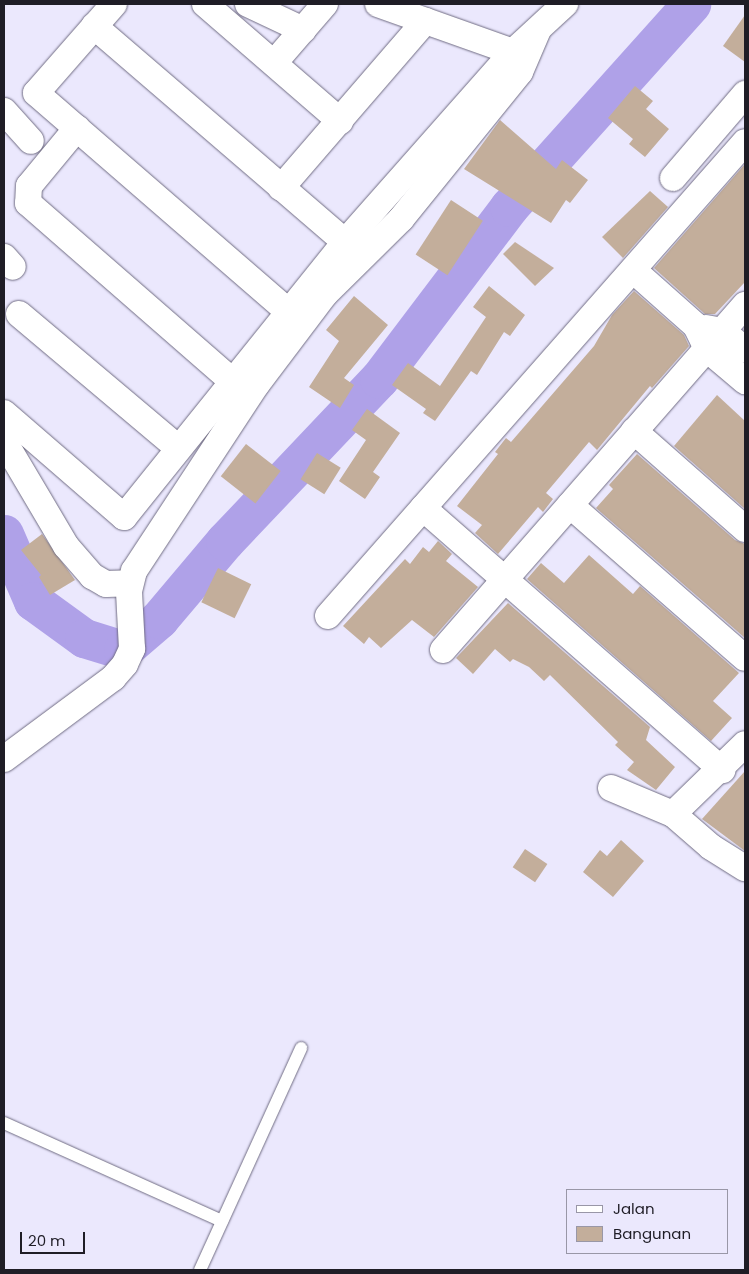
<!DOCTYPE html>
<html>
<head>
<meta charset="utf-8">
<style>
	body { margin:0 }
	#map { position:relative; width:749px; height:1274px; overflow:hidden; background:#ebe8fd; font-family:Poppins,sans-serif }
	div>[style] { position:absolute }
	.river>* { height:39px; margin:-19.5px; padding:0 19.5px; transform-origin:19.5px; border-radius:19.5px; background:#afa1e8 }
	.building>* { inset:0; background:#c3ae9b; transform-origin:0 0 }
	.roads { filter:drop-shadow(0 0 1px #706c83) drop-shadow(0 0 1px #706c83) }
	.service>* { height:12px; margin:-6px; padding:0 6px; transform-origin:6px; border-radius:6px; background:#fff }
	.minor>* { height:26px; margin:-13px; padding:0 13px; transform-origin:13px; border-radius:13px; background:#fff }
	span { translate:-50% -50%; white-space:nowrap; text-align:center; line-height:1.15; -webkit-text-stroke:4px #ebe8fd; paint-order:stroke }
	.frame { position:absolute; inset:0; border:5px solid #1f1d26; pointer-events:none }
	.legend { position:absolute; left:566px; top:1189px; width:162px; height:65px; box-sizing:border-box; background:#ebe8fd; border:1px solid #9997a7; margin:0; padding:6px 9px; list-style:none; font-size:15px; color:#1f1d26 }
	.legend li { display:flex; align-items:center; gap:10px; height:25px }
	.legend b { width:25px; border:1px solid #9997a7 }
	.scale { position:absolute; left:20px; top:1232px; width:65px; height:22px; box-sizing:border-box; border:2px solid #1f1d26; border-top:0; padding-left:6px; font-size:15px; line-height:18px; white-space:nowrap; color:#1f1d26; -webkit-text-stroke:4px #ebe8fd; paint-order:stroke }
</style>
</head>
<body>
<div id="map">
	<div class="river">
		<i style="left:4px;top:534px;width:73px;rotate:66.6deg"></i>
		<i style="left:33px;top:601px;width:63px;rotate:36deg"></i>
		<i style="left:84px;top:638px;width:41px;rotate:17.1deg"></i>
		<i style="left:123px;top:650px;width:48px;rotate:-40.7deg"></i>
		<i style="left:159px;top:619px;width:102px;rotate:-49.8deg"></i>
		<i style="left:225px;top:541px;width:224px;rotate:-46.5deg"></i>
		<i style="left:379px;top:379px;width:216px;rotate:-52.9deg"></i>
		<i style="left:509px;top:207px;width:273px;rotate:-48.1deg"></i>
	</div>
	<div class="building">
		<i style="clip-path:polygon(745px 15px,745px 62px,723px 46px)"></i>
		<i style="clip-path:polygon(635px 86px,653px 101px,646px 109px,669px 129px,645px 157px,629px 144px,633px 139px,608px 118px)"></i>
		<i style="clip-path:polygon(500px 120px,556px 169px,562px 160px,588px 180px,570px 203px,566px 200px,551px 223px,464px 169px)"></i>
		<i style="clip-path:polygon(745px 164px,745px 282px,715px 314px,705px 314px,654px 268px)"></i>
		<i style="clip-path:polygon(650px 191px,668px 207px,623px 258px,602px 237px)"></i>
		<i style="left:451px;top:200px;width:38px;height:65px;rotate:33deg"></i>
		<i style="clip-path:polygon(515px 242px,554px 268px,535px 286px,503px 254px)"></i>
		<i style="clip-path:polygon(489px 286px,525px 315px,510px 336px,504px 332px,477px 375px,471px 371px,435px 421px,423px 413px,426px 409px,392px 385px,408px 363px,440px 386px,486px 317px,473px 307px)"></i>
		<i style="clip-path:polygon(634px 291px,684px 335px,689px 346px,652px 388px,650px 386px,597px 450px,589px 442px,546px 493px,553px 499px,543px 512px,538px 507px,498px 554px,475px 533px,482px 525px,457px 506px,498px 454px,495px 452px,506px 438px,511px 442px,594px 346px,612px 315px)"></i>
		<i style="clip-path:polygon(354px 296px,388px 325px,344px 378px,354px 385px,340px 408px,309px 387px,339px 341px,326px 330px)"></i>
		<i style="clip-path:polygon(717px 395px,745px 421px,745px 509px,674px 446px)"></i>
		<i style="clip-path:polygon(367px 409px,400px 433px,373px 472px,380px 477px,365px 499px,339px 481px,366px 440px,352px 430px)"></i>
		<i style="left:246px;top:444px;width:44px;height:41px;rotate:38deg"></i>
		<i style="left:317px;top:453px;width:28px;height:31px;rotate:32deg"></i>
		<i style="clip-path:polygon(637px 454px,735px 540px,745px 544px,745px 638px,596px 508px,613px 489px,609px 485px)"></i>
		<i style="clip-path:polygon(42px 534px,75px 580px,50px 595px,39px 577px,41px 575px,21px 550px)"></i>
		<i style="clip-path:polygon(438px 541px,452px 554px,446px 561px,478px 587px,434px 637px,412px 620px,381px 648px,369px 637px,364px 644px,343px 626px,405px 559px,410px 564px,423px 547px,429px 552px)"></i>
		<i style="clip-path:polygon(589px 555px,633px 594px,640px 586px,739px 673px,713px 701px,732px 718px,711px 741px,527px 579px,541px 563px,564px 583px)"></i>
		<i style="left:218px;top:568px;width:37px;height:38px;rotate:26deg"></i>
		<i style="clip-path:polygon(508px 603px,650px 727px,646px 740px,675px 767px,656px 790px,627px 770px,634px 762px,615px 745px,618px 742px,550px 675px,544px 681px,529px 667px,513px 659px,510px 662px,495px 649px,473px 674px,456px 658px)"></i>
		<i style="clip-path:polygon(745px 771px,745px 851px,702px 819px)"></i>
		<i style="clip-path:polygon(621px 840px,644px 861px,613px 897px,583px 872px,600px 850px,607px 856px)"></i>
		<i style="left:525px;top:849px;width:27px;height:22px;rotate:34deg"></i>
	</div>
	<div class="roads">
		<div class="service">
			<i style="left:4px;top:1123px;width:239px;rotate:24.2deg"></i>
			<i style="left:200px;top:1270px;width:244px;rotate:-65.5deg"></i>
		</div>
		<div class="minor">
			<i style="left:114px;top:4px;width:118px;rotate:131.2deg"></i>
			<i style="left:36px;top:93px;width:335px;rotate:40.9deg"></i>
			<i style="left:205px;top:4px;width:179px;rotate:40.9deg"></i>
			<i style="left:248px;top:4px;width:61px;rotate:25.3deg"></i>
			<i style="left:378px;top:4px;width:143px;rotate:19.6deg"></i>
			<i style="left:94px;top:26px;width:331px;rotate:40.7deg"></i>
			<i style="left:274px;top:63px;width:78px;rotate:-49.2deg"></i>
			<i style="left:4px;top:111px;width:40px;rotate:48deg"></i>
			<i style="left:77px;top:128px;width:75px;rotate:129.6deg"></i>
			<i style="left:29px;top:186px;width:17px;rotate:93deg"></i>
			<i style="left:28px;top:203px;width:271px;rotate:41.1deg"></i>
			<i style="left:673px;top:178px;width:111px;rotate:-49.4deg"></i>
			<i style="left:281px;top:188px;width:221px;rotate:-49.2deg"></i>
			<i style="left:4px;top:257px;width:13px;rotate:48deg"></i>
			<i style="left:633px;top:270px;width:84px;rotate:41.6deg"></i>
			<i style="left:696px;top:326px;width:25px;rotate:64deg"></i>
			<i style="left:707px;top:349px;width:50px;rotate:40.1deg"></i>
			<i style="left:19px;top:314px;width:208px;rotate:40.1deg"></i>
			<i style="left:706px;top:328px;width:17px;rotate:10deg"></i>
			<i style="left:723px;top:331px;width:29px;rotate:41deg"></i>
			<i style="left:4px;top:413px;width:159px;rotate:40.9deg"></i>
			<i style="left:124px;top:517px;width:353px;rotate:-51.2deg"></i>
			<i style="left:345px;top:242px;width:254px;rotate:-48.5deg"></i>
			<i style="left:513px;top:52px;width:71px;rotate:-42.7deg"></i>
			<i style="left:634px;top:431px;width:148px;rotate:41.4deg"></i>
			<i style="left:4px;top:441px;width:122px;rotate:59.4deg"></i>
			<i style="left:66px;top:546px;width:40px;rotate:49deg"></i>
			<i style="left:92px;top:576px;width:16px;rotate:30deg"></i>
			<i style="left:106px;top:584px;width:24px;rotate:-2deg"></i>
			<i style="left:570px;top:505px;width:232px;rotate:41.2deg"></i>
			<i style="left:423px;top:508px;width:398px;rotate:41.2deg"></i>
			<i style="left:328px;top:616px;width:631px;rotate:-48.66deg"></i>
			<i style="left:443px;top:650px;width:459px;rotate:-48.8deg"></i>
			<i style="left:4px;top:759px;width:136px;rotate:-36.6deg"></i>
			<i style="left:113px;top:678px;width:18px;rotate:-49deg"></i>
			<i style="left:125px;top:664px;width:17px;rotate:-65deg"></i>
			<i style="left:132px;top:649px;width:58px;rotate:-93deg"></i>
			<i style="left:129px;top:591px;width:21px;rotate:-76deg"></i>
			<i style="left:134px;top:571px;width:224px;rotate:-56.7deg"></i>
			<i style="left:257px;top:384px;width:113px;rotate:-52.9deg"></i>
			<i style="left:325px;top:294px;width:107px;rotate:-44.6deg"></i>
			<i style="left:401px;top:219px;width:189px;rotate:-51deg"></i>
			<i style="left:520px;top:72px;width:46px;rotate:-66.8deg"></i>
			<i style="left:611px;top:788px;width:67px;rotate:22.8deg"></i>
			<i style="left:673px;top:814px;width:100px;rotate:-44.2deg"></i>
			<i style="left:673px;top:814px;width:50px;rotate:41deg"></i>
			<i style="left:711px;top:847px;width:40px;rotate:32deg"></i>
		</div>
	</div>
	<div class="frame"></div>
	<ul class="legend">
	<li><b style="height:6px;background:#fff"></b>Jalan</li>
	<li><b style="height:14px;background:#c3ae9b"></b>Bangunan</li>
	</ul>
	<div class="scale">20 m</div>
</div>
</body>
</html>
